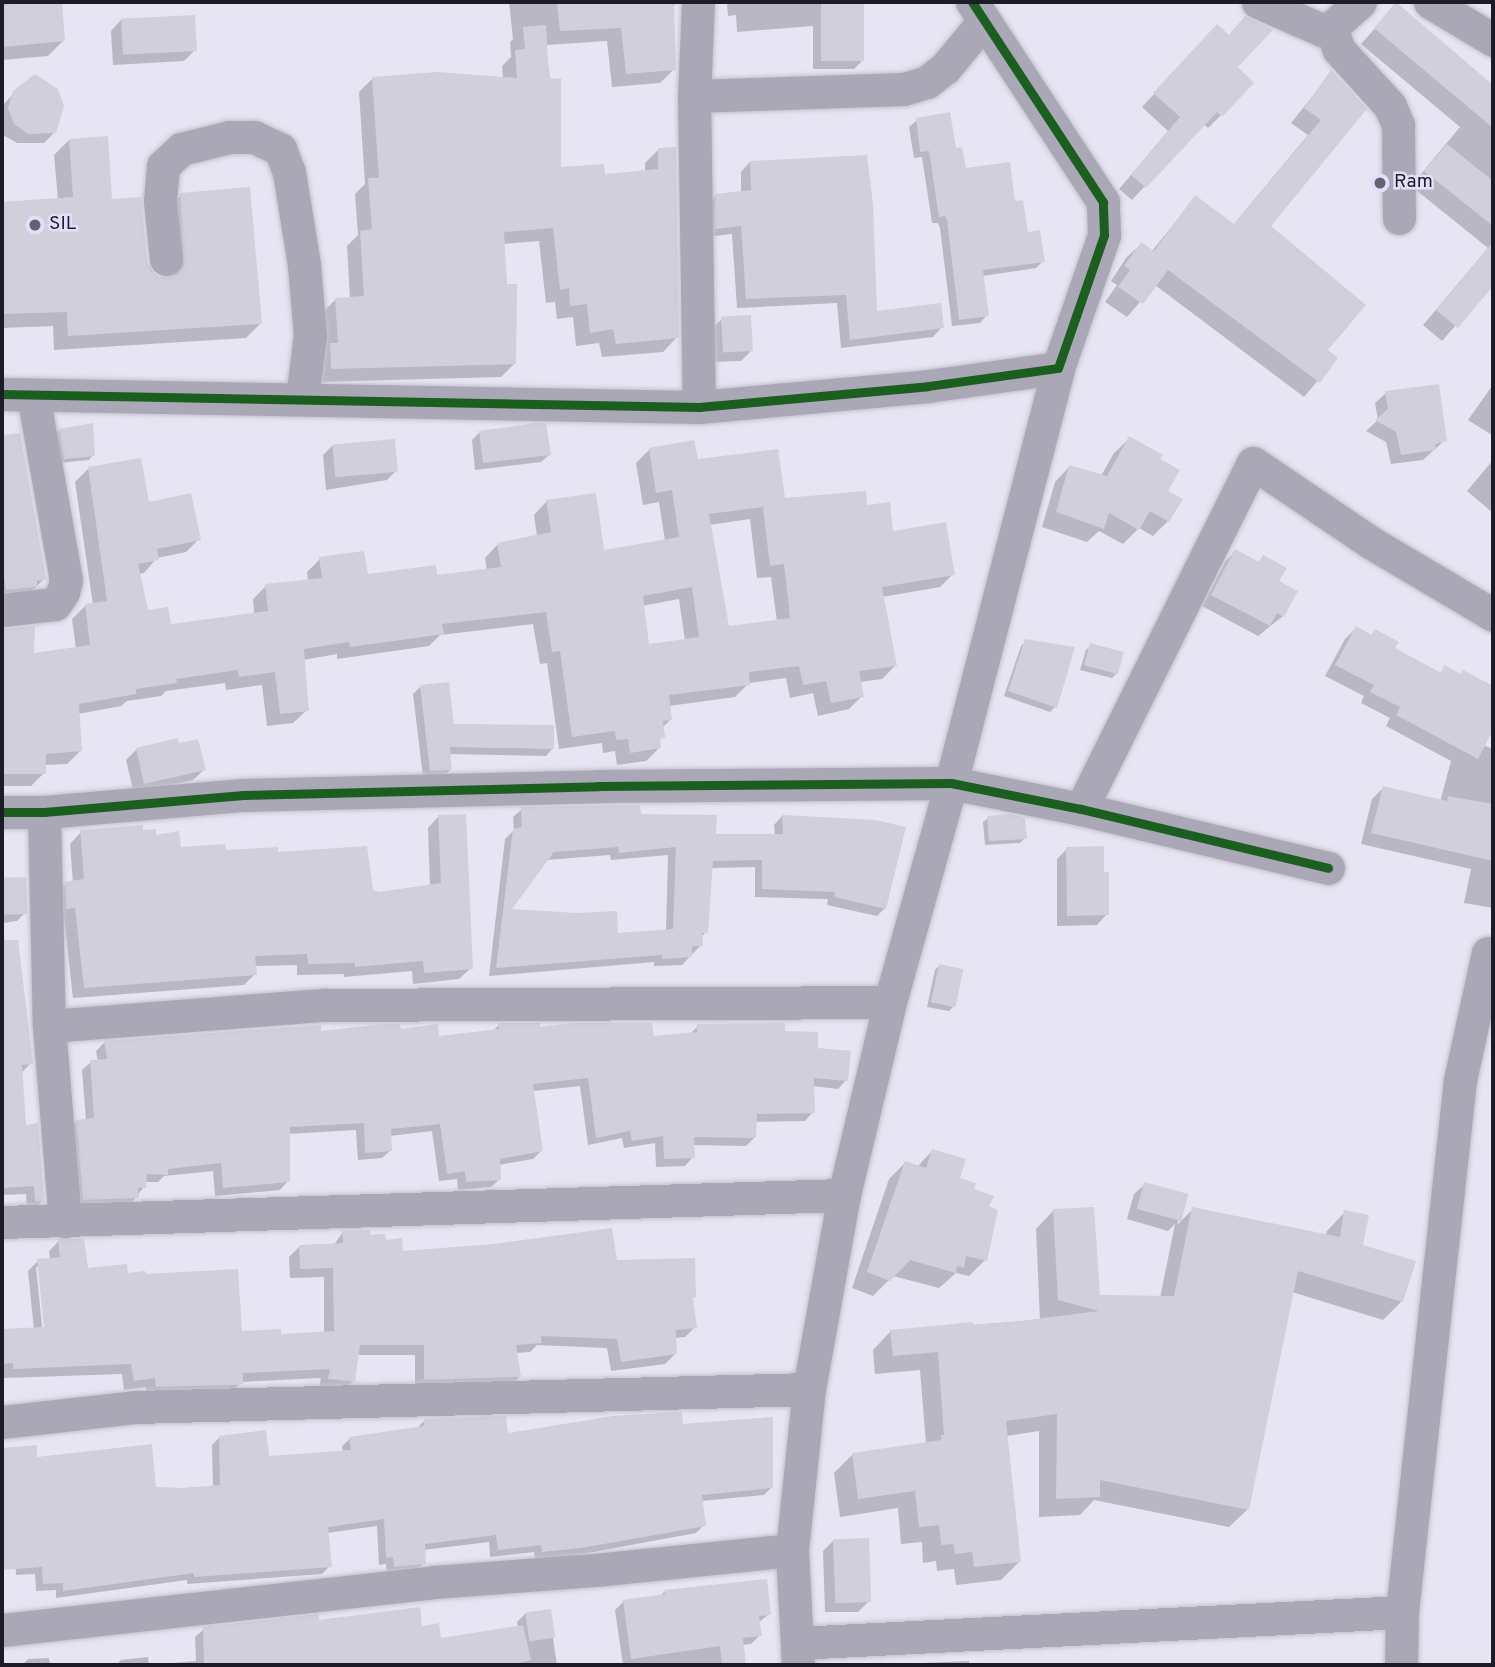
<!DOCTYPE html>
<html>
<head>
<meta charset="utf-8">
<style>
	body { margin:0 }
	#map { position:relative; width:1495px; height:1667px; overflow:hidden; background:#e7e5f4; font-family:Overpass,sans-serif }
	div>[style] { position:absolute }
	.shadow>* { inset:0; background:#0003 }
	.building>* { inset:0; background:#d1cfda; transform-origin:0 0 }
	.roads { filter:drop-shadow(0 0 2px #c3c2cd) drop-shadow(0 0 2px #c3c2cd) }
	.minor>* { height:33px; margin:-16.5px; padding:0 16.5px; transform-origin:16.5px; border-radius:16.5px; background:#aaa8b6 }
	.cycleway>* { height:9px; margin:-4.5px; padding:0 4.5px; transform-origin:4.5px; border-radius:4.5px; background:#1b5e20 }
	.dots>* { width:19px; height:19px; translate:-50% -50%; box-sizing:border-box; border:4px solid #e2dffa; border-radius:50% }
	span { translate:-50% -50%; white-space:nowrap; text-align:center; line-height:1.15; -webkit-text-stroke:5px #e2dffa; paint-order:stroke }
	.poi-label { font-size:19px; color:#1d1c26 }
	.left { translate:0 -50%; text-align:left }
	.frame { position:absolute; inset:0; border:4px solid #1d1c26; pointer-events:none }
</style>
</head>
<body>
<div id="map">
	<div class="shadow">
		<i style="clip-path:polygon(2px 2px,60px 2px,63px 41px,48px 56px,2px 60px)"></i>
		<i style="clip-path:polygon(509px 2px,676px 2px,673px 9px,674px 69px,660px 83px,612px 87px,607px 41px,546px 45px,560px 169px,603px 176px,645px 172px,645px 163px,659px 149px,677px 337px,663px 352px,602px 357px,599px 343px,576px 346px,573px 317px,557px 319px,555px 302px,546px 303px,539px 241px,503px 244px,515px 363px,501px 377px,318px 382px,322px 313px,336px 299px,350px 299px,347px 246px,358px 235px,355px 194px,365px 184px,359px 92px,373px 78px,503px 79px,502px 66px,511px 57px,510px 42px,513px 39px)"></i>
		<i style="clip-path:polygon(727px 2px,853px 2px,863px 60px,854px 69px,813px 69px,813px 26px,737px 32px,736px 15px,728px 16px)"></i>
		<i style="clip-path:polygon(1396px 5px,1493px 87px,1493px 283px,1442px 341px,1423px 325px,1488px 248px,1411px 186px,1460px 127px,1361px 44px)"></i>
		<i style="clip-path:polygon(1245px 18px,1221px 115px,1208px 128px,1203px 124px,1132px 200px,1119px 189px,1168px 131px,1142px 107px,1170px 77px,1228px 36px)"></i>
		<i style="clip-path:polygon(121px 20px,195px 50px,184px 61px,113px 65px,111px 31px)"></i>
		<i style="clip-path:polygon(1331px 73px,1365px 110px,1269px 226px,1325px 351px,1336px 359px,1304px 397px,1155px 285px,1127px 317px,1105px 302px,1117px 285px,1111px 281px,1126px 258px,1141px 244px,1152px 251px,1195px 198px,1233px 225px,1308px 135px,1291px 123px)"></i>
		<i style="clip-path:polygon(14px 93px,55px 132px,44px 143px,17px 143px,3px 135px,2px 106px)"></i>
		<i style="clip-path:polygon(917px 120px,955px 150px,964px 170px,1026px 234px,1043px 261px,1036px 268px,982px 276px,987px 315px,980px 323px,952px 326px,940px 228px,938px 223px,932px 223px,922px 157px,914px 158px,909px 127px)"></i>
		<i style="clip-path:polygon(69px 140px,157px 278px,168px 280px,171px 274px,166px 210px,181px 195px,261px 323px,246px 338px,54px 350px,53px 326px,2px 328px,2px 204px,58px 200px,54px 155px)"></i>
		<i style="clip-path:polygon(750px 162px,875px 313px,942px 327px,933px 337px,841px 348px,837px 303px,737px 308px,732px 234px,706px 237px,706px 205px,716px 195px,741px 193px,741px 172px)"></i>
		<i style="clip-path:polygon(722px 319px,752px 350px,741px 361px,713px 362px,711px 329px)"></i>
		<i style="clip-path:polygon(1492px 386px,1493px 433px,1490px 434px,1468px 420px)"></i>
		<i style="clip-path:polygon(1386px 393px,1445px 440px,1423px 460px,1391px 464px,1386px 442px,1366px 431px,1378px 420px,1375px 403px)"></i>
		<i style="clip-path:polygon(59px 430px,93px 455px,89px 460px,59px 463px,55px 435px)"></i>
		<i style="clip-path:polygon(480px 432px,549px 455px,541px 462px,475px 470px,472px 440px)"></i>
		<i style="clip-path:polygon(19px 435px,44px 579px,32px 591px,2px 601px,2px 437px)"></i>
		<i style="clip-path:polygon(1129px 439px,1158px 460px,1166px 492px,1168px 521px,1153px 536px,1139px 528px,1123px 544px,1099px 531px,1087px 542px,1042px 527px,1055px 482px,1069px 467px,1101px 476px,1114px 453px)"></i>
		<i style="clip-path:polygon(332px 446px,396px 471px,387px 480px,326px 490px,323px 455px)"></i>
		<i style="clip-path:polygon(evenodd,650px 449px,696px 461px,784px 500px,866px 507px,892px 533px,953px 574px,940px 587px,882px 597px,895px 666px,882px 679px,860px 682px,862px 696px,849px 709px,818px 716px,813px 693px,790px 698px,786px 678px,749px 683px,735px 697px,669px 706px,671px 719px,662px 728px,659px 748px,646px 761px,617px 765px,615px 751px,603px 753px,602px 743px,559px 749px,547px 663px,540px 664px,533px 624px,440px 635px,429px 646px,337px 659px,337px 654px,303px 660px,307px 710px,293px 723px,267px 726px,262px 685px,226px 690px,225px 683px,166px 691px,161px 696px,127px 701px,121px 706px,78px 714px,80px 751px,67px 764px,44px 765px,44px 773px,31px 786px,2px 786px,2px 630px,33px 628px,32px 655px,76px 649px,72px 619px,85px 606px,93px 605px,75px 482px,88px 469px,199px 539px,186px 552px,157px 558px,144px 573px,138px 574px,146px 612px,169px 626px,254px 614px,253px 599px,266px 586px,308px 581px,307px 572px,320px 559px,366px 576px,436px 577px,487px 571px,485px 558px,498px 544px,537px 536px,534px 515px,547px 501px,602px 552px,665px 541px,659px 502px,643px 505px,636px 463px,650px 449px,750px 519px,757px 578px,771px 577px,777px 622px,727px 628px,709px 525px,750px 519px,650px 449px,679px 599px,685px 641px,648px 646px,642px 606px,679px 599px)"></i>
		<i style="clip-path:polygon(1493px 460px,1493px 513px,1467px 491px)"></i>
		<i style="clip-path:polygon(1235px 551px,1257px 563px,1263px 557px,1277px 582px,1283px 616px,1258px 636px,1202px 606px,1225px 562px)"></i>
		<i style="clip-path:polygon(1356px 628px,1371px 636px,1375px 631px,1393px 649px,1439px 674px,1445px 668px,1460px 675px,1463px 672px,1493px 688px,1493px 714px,1483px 745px,1493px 749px,1493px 908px,1464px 903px,1471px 869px,1361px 844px,1372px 799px,1383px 788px,1440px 802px,1451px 761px,1386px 726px,1390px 718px,1361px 703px,1364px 696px,1325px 676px,1345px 639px)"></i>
		<i style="clip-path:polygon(1026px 641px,1055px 707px,1050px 712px,1004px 696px,1021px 646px)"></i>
		<i style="clip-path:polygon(1091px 645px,1117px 673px,1112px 678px,1080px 670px,1086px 650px)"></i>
		<i style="clip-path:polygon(420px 687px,452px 725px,553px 748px,546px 756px,449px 754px,450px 770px,443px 777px,423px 777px,413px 694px)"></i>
		<i style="clip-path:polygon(137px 749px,204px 770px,193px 780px,134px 794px,126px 760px)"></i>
		<i style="clip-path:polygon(evenodd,522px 809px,639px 815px,714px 836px,775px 836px,774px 825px,782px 816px,885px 908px,877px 916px,827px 905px,828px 899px,755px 897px,755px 867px,710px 868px,706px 932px,700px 938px,701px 945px,682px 965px,654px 966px,654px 962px,489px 976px,505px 839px,514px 830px,513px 817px,522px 809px,610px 855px,611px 860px,668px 855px,666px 931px,617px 935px,509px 910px,546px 860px,610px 855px)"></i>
		<i style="clip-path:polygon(439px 816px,471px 968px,459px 979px,413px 984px,412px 971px,344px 977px,344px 974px,297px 975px,297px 965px,254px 966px,255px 974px,244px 985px,73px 998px,64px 918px,55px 920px,54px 895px,66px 884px,73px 883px,70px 844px,81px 832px,142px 832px,179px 849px,276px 853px,378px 894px,430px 887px,428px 828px)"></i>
		<i style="clip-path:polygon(988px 818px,1025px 838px,1020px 843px,985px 845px,983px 822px)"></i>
		<i style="clip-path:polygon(1067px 849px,1107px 914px,1097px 925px,1057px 926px,1057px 859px)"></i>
		<i style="clip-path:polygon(25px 879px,25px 913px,17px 921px,3px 923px,7px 972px,31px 1063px,22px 1072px,25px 1127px,42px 1201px,34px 1209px,27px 1209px,26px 1194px,2px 1195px,2px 881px)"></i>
		<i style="clip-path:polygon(939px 966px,954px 1006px,949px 1011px,927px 1007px,935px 970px)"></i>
		<i style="clip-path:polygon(499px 1025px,652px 1038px,689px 1035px,698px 1026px,783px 1032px,816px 1049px,846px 1080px,838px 1089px,812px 1086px,813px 1112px,805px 1121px,755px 1122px,755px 1137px,746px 1146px,692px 1145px,693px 1157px,685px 1166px,656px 1167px,655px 1143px,624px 1148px,622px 1138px,588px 1145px,580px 1086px,533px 1091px,541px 1151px,533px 1159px,498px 1165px,500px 1179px,491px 1187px,458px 1190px,457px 1179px,439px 1181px,432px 1131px,390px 1136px,391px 1150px,382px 1158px,358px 1160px,356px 1130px,288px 1134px,288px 1181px,280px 1190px,215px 1196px,213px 1171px,164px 1176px,158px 1182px,145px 1182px,144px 1187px,129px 1206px,75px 1208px,68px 1130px,77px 1121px,86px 1120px,82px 1070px,91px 1062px,98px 1061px,96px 1051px,104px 1043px,399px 1031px,438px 1038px,492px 1032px)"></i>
		<i style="clip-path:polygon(932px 1151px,987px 1207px,985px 1260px,969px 1276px,956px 1273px,939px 1288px,893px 1276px,873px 1296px,852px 1288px,889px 1179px,905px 1163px,917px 1167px)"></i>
		<i style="clip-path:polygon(1145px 1184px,1186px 1196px,1177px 1225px,1193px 1209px,1326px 1236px,1327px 1231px,1345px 1212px,1361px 1246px,1402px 1301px,1383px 1320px,1292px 1292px,1248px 1509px,1229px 1527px,1094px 1500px,1080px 1515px,1039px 1517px,1039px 1431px,1006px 1436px,1019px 1562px,1001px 1580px,956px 1585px,954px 1569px,937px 1571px,936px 1561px,923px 1563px,922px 1542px,901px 1544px,898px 1508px,840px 1517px,834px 1473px,852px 1455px,926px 1444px,920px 1370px,875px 1374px,873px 1350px,891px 1331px,1040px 1320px,1036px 1229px,1054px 1210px,1098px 1297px,1160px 1298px,1175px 1224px,1168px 1231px,1127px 1219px,1134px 1194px)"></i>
		<i style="clip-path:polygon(evenodd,343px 1232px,384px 1242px,402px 1253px,615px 1262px,694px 1297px,691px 1299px,695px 1327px,685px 1337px,674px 1338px,675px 1354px,665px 1364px,611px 1371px,607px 1348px,537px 1345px,530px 1352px,516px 1353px,519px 1377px,509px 1387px,415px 1389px,415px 1355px,357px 1355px,353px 1381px,343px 1391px,319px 1388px,321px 1378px,241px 1382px,231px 1393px,146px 1396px,146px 1387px,124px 1390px,122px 1374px,4px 1378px,2px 1331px,34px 1330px,28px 1271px,38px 1261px,50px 1259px,49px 1251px,59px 1241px,86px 1270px,144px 1276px,240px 1333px,279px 1336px,324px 1333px,324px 1277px,290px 1278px,289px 1257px,299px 1247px,333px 1246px,343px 1232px,36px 1267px,40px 1267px,47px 1336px,43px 1336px,36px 1267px)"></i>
		<i style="clip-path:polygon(425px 1420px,506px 1435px,681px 1426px,772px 1487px,764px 1495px,701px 1501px,704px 1525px,696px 1533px,572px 1556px,535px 1559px,534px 1552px,490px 1557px,489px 1542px,423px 1550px,424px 1563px,416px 1571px,387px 1573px,386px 1564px,379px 1565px,377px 1526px,327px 1533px,330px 1566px,322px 1574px,187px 1584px,187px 1580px,56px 1598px,56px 1590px,36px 1591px,35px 1574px,16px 1575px,10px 1468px,154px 1489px,213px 1487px,212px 1445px,220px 1437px,268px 1458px,343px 1453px,342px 1446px,350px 1439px,417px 1428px)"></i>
		<i style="clip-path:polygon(834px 1540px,869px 1601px,858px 1612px,825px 1612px,823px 1551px)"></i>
		<i style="clip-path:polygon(665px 1591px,769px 1614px,758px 1623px,760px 1635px,751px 1644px,742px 1645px,744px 1665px,623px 1665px,615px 1610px,624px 1601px,660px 1596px)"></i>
		<i style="clip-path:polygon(549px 1611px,557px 1665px,116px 1665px,121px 1660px,148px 1657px,149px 1665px,196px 1661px,195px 1637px,204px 1629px,317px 1622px,421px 1628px,440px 1640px,518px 1628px,517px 1622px,526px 1613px)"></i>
		<i style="clip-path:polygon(49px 1658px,50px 1665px,22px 1665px,28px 1659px)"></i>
		<i style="clip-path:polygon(969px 1661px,969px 1665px,877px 1665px)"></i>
	</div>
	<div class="building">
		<i style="clip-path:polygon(38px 2px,62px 2px,65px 41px,2px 47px,2px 5px)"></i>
		<i style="clip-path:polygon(557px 2px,674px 2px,676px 70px,626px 74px,621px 28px,560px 31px)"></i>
		<i style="left:821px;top:2px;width:43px;height:59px"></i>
		<i style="clip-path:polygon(1396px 2px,1493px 85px,1493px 128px,1374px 28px)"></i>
		<i style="left:195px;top:15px;width:36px;height:74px;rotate:87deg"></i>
		<i style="clip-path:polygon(1245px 16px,1273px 30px,1238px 67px,1254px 83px,1222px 117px,1217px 112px,1146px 188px,1131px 175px,1180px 117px,1153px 93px,1217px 24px,1229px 35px)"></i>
		<i style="clip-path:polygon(546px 25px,549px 79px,561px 78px,561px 167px,604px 164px,605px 174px,658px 169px,658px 148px,676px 147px,679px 338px,616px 344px,613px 329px,590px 333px,587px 304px,570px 306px,569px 288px,560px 290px,553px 228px,504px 232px,507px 284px,517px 284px,516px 364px,331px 369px,330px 343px,338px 343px,335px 298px,364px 296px,360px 231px,372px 229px,368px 178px,379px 178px,372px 77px,437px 72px,517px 78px,515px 50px,525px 49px,523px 27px)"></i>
		<i style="clip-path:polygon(1331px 70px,1367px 109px,1271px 226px,1366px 305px,1328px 350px,1338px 358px,1320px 383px,1168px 270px,1143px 304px,1118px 287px,1130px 270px,1124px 266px,1141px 242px,1154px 251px,1195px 195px,1234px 224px,1321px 120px,1304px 108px)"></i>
		<i style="clip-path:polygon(35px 74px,58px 89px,64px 106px,56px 133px,28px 134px,14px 124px,8px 108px,13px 91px)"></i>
		<i style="clip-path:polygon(950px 112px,956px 148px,962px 147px,966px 168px,1010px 162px,1015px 201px,1023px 200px,1028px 232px,1040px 230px,1045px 262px,983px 270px,989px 316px,959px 320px,947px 220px,945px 216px,939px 217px,929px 151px,920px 152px,916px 118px)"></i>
		<i style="clip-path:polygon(108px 136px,112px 199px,141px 197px,147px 261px,151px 271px,159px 277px,177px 275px,184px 266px,180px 193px,250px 187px,262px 324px,68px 336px,67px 312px,2px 314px,2px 202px,73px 197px,69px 139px)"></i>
		<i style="clip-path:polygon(1447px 144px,1493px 181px,1493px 226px,1424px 171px)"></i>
		<i style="clip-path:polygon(867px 155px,873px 204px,877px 311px,941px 303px,944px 328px,850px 340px,846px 295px,746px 299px,741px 226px,715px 229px,715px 194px,751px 190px,750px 161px)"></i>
		<i style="clip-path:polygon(1493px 242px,1493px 286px,1458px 328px,1436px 310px)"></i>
		<i style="left:751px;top:315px;width:36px;height:30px;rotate:87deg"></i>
		<i style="clip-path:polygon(1439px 384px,1447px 441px,1435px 444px,1436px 450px,1401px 455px,1396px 432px,1375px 420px,1388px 409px,1385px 391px)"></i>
		<i style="clip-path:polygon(93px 423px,95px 456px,64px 459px,59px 429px)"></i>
		<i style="clip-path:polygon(536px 423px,546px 423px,551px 455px,483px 463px,479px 431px)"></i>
		<i style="clip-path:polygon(20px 433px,46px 579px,37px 581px,37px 587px,6px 590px,2px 563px,2px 435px)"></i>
		<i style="clip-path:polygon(1129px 436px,1163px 455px,1160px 459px,1180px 470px,1168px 491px,1183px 499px,1169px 522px,1150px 511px,1139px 530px,1109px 513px,1104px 529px,1056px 512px,1069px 465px,1107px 476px)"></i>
		<i style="left:395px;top:439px;width:33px;height:63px;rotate:85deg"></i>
		<i style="clip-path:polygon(evenodd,694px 440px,698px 459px,778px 449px,785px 498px,866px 491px,867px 505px,890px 502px,893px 531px,946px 522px,955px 575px,882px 587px,897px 666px,859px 671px,864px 697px,831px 703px,826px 681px,803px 685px,799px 666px,749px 672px,750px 685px,669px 695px,672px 720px,663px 721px,665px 738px,660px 738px,661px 748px,630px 753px,628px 739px,616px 740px,615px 731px,572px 737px,560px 651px,552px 652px,546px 612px,442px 624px,444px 634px,350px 647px,349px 642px,304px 649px,309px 711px,280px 714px,275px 672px,239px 677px,238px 670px,176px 679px,177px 683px,136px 689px,136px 694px,79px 704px,82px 751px,46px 754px,46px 774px,2px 774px,2px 629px,35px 626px,34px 653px,90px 645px,85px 604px,107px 601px,88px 467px,141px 458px,149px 502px,191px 493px,201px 540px,157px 549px,159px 560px,138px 564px,148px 610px,168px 607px,171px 624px,268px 611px,265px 584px,322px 578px,319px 557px,364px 551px,368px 574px,436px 565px,437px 575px,501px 567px,497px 543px,551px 532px,546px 500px,596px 493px,604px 550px,679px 537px,672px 490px,656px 493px,649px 448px,694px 440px,763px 507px,770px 566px,784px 564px,790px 618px,729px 626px,709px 514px,763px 507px,694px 440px,692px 587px,699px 637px,649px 644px,643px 596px,692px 587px)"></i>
		<i style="clip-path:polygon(1235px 549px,1259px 562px,1263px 555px,1287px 568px,1279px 581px,1298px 591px,1284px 617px,1277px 613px,1270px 626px,1211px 595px)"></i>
		<i style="clip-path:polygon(1356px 626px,1372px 635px,1375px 629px,1399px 642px,1395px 648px,1441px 673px,1444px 665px,1461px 674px,1463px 670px,1493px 686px,1493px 730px,1478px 759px,1396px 715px,1400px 707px,1370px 692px,1374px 685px,1335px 665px)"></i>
		<i style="clip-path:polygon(1025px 639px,1075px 647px,1057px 708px,1008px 691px)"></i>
		<i style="left:1090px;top:643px;width:35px;height:23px;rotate:15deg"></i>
		<i style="clip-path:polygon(449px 682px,454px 724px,554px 725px,554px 749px,450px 747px,452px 770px,430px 771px,420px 685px)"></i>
		<i style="clip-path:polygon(178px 738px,179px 743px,198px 739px,206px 770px,144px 784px,136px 748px)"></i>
		<i style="clip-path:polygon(1383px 786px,1447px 801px,1448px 796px,1493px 804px,1493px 861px,1371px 833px)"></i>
		<i style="clip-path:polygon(evenodd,640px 805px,641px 814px,717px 815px,716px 834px,783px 834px,782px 815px,875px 820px,906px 827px,886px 909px,834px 897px,835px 892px,762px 889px,762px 860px,713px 861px,708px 933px,702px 933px,703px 946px,692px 946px,692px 957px,662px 959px,662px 955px,496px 968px,513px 829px,522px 827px,521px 807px,640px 805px,618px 847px,619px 853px,676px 847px,673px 929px,618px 933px,617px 911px,577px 913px,512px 909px,554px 852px,618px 847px)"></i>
		<i style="clip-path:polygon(466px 814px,473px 969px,424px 973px,423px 961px,355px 967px,355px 963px,308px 964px,307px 954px,255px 956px,257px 975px,84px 988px,75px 908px,66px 909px,65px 882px,84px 879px,80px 830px,143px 825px,143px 830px,156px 829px,156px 835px,179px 831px,181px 847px,225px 844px,226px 850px,278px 847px,278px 852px,367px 846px,373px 890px,379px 892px,441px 883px,438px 815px)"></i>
		<i style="clip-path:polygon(1009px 814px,1025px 818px,1027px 839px,989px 841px,987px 816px)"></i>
		<i style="clip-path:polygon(1104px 846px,1104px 872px,1109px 872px,1109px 915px,1067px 916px,1066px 847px)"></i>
		<i style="left:26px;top:877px;width:37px;height:24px;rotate:88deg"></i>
		<i style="clip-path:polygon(2px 940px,18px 940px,33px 1064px,22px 1065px,26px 1125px,38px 1123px,44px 1201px,35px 1202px,34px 1186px,2px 1188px)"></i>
		<i style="left:939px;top:964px;width:25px;height:39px;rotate:12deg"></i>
		<i style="clip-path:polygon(498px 1023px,540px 1023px,540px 1027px,573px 1023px,652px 1023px,654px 1036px,697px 1032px,697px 1024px,785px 1023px,785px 1031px,818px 1032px,818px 1048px,851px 1051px,848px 1081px,814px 1078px,815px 1113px,757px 1114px,756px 1138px,694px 1137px,695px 1158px,664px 1159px,663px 1136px,632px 1141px,630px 1131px,596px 1138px,588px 1078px,533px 1084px,543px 1151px,500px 1159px,501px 1180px,466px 1182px,465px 1171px,447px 1174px,440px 1124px,391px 1129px,392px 1151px,365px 1153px,364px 1123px,290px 1127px,290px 1182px,223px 1188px,221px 1163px,168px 1169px,168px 1175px,147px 1174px,146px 1188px,138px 1188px,139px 1198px,83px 1200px,76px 1120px,94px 1118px,90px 1060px,107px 1059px,104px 1041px,321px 1025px,321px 1031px,384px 1024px,400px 1024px,401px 1029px,438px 1024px,439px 1036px,499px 1029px)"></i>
		<i style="clip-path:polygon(932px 1149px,966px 1159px,960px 1178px,976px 1183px,974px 1189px,994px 1196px,989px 1206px,998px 1210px,987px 1261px,966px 1256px,964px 1268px,957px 1266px,956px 1273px,910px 1260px,890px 1281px,867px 1272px,905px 1161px,926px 1168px)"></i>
		<i style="left:1144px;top:1182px;width:46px;height:28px;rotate:15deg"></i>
		<i style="clip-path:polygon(1094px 1207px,1100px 1295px,1174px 1296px,1192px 1207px,1340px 1237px,1344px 1210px,1369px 1215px,1363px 1245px,1416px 1261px,1403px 1302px,1298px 1271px,1249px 1510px,1100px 1480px,1100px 1497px,1056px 1499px,1057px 1414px,1006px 1421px,1021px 1562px,974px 1567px,972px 1552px,955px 1554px,953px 1544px,941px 1545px,939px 1525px,919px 1527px,915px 1491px,858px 1499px,852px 1453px,941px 1440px,941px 1435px,944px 1435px,938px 1352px,893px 1356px,890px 1330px,973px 1322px,973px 1325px,1013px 1322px,1099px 1311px,1058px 1300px,1053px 1209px)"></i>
		<i style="clip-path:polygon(612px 1228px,617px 1260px,695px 1258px,696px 1297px,693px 1297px,697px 1328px,676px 1330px,677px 1354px,621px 1362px,617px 1339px,541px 1336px,542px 1343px,516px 1345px,521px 1377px,424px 1380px,424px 1345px,360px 1345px,355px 1382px,328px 1379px,330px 1369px,243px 1373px,243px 1384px,236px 1385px,156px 1387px,155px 1378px,134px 1381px,131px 1364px,13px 1369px,13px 1363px,2px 1364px,2px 1329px,44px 1327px,37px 1259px,60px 1257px,58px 1239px,84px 1239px,88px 1268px,127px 1264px,128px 1273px,145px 1271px,146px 1274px,238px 1269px,242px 1331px,281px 1329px,281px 1334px,334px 1331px,333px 1268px,300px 1269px,299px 1245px,343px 1243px,342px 1231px,370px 1230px,370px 1235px,385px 1234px,386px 1240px,402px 1238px,403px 1251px,493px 1244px)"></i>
		<i style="clip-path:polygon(680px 1412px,682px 1413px,683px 1424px,773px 1417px,773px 1488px,702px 1495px,706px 1526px,581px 1548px,542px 1552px,541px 1545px,498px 1550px,496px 1535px,425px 1544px,426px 1564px,394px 1567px,393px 1557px,386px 1558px,384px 1519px,328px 1527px,332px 1567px,194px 1577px,194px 1573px,63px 1591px,63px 1583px,43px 1584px,42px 1567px,2px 1570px,2px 1448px,37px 1445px,37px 1457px,152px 1444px,156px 1487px,183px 1488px,220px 1485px,219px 1436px,266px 1430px,269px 1456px,351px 1450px,349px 1437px,424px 1426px,424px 1419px,506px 1416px,508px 1433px,613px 1416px)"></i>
		<i style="left:869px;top:1538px;width:64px;height:36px;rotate:88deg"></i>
		<i style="clip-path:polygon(767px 1579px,771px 1615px,759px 1616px,762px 1636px,743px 1638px,746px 1665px,722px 1665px,720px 1646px,631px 1659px,623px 1600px,665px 1594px,664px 1590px)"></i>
		<i style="clip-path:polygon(420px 1607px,422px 1626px,439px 1623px,441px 1638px,523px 1625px,531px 1660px,511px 1665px,204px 1665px,203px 1627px,319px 1614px,319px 1620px)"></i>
		<i style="left:551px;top:1609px;width:29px;height:26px;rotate:82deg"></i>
	</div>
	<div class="roads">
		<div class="minor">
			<i style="left:698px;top:2px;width:94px;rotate:92.4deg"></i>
			<i style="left:694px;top:96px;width:311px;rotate:89.1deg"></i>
			<i style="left:1258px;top:2px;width:70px;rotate:23.6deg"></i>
			<i style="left:1322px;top:30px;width:9px;rotate:-13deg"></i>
			<i style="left:1331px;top:28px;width:39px;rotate:-42deg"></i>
			<i style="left:1430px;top:2px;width:74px;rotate:31.1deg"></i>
			<i style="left:1331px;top:28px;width:23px;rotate:70deg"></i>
			<i style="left:1339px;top:50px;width:76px;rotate:47.7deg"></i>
			<i style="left:1390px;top:106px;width:21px;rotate:67deg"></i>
			<i style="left:1398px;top:125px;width:93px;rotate:89.4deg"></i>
			<i style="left:694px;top:96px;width:210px;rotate:-1.9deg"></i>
			<i style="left:904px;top:89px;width:24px;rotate:-17deg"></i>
			<i style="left:927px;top:82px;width:23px;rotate:-38deg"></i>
			<i style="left:945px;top:68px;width:61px;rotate:-50.3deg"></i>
			<i style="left:166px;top:259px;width:58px;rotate:-95.9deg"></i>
			<i style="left:160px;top:201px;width:35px;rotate:-85deg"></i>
			<i style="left:163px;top:166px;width:25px;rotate:-43deg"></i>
			<i style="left:181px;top:149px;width:49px;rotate:-14deg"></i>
			<i style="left:229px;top:137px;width:25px"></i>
			<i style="left:254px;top:137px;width:29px;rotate:25deg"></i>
			<i style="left:280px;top:149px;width:25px;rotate:69deg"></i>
			<i style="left:289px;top:172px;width:94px;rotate:80.8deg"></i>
			<i style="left:304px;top:265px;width:70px;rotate:85.1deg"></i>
			<i style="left:310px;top:335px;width:64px;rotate:97.2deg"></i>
			<i style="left:2px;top:394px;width:697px;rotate:1.07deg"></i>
			<i style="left:699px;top:407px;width:230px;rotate:-5.2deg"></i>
			<i style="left:928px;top:386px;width:131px;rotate:-7.9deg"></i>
			<i style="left:1058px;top:368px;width:141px;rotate:-70.9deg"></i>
			<i style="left:1104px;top:235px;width:33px;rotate:-92deg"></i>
			<i style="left:1103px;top:202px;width:239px;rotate:-123.2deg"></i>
			<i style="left:2px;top:610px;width:53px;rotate:-6.5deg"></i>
			<i style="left:55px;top:604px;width:14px;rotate:-56deg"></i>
			<i style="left:63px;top:592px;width:12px;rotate:-76deg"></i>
			<i style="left:66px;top:580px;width:188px;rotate:-100.1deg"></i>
			<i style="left:1081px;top:809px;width:386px;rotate:-63.6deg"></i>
			<i style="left:1253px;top:463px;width:141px;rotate:34deg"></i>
			<i style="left:1370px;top:542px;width:143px;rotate:30.7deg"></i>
			<i style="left:2px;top:812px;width:42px"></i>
			<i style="left:44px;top:812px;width:200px;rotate:-4.9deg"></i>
			<i style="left:243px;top:795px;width:356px;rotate:-1.4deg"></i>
			<i style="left:599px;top:786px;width:352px;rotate:-0.5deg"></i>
			<i style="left:951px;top:783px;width:133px;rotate:11.3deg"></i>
			<i style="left:1081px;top:809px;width:254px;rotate:13.4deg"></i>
			<i style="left:44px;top:812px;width:214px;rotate:88.7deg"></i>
			<i style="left:49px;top:1026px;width:196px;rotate:85.3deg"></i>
			<i style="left:49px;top:1026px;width:276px;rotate:-4.4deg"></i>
			<i style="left:324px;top:1005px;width:566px;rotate:-0.3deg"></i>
			<i style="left:2px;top:1222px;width:842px;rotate:-1.84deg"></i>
			<i style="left:2px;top:1422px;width:135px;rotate:-6.4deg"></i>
			<i style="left:136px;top:1407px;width:673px;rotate:-1.53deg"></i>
			<i style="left:2px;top:1630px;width:435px;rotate:-6.3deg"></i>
			<i style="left:434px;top:1582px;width:171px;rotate:-4.3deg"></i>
			<i style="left:605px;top:1569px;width:188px;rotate:-5.8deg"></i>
			<i style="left:798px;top:1643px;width:605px;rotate:-2.94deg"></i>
			<i style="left:798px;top:1665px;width:115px;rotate:-93deg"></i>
			<i style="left:792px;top:1550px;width:162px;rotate:-84deg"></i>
			<i style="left:809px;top:1389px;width:197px;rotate:-79.8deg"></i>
			<i style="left:844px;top:1195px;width:198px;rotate:-76.6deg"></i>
			<i style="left:890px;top:1002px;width:227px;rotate:-74.4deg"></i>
			<i style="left:951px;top:783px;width:429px;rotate:-75.5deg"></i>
			<i style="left:1401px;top:1665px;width:53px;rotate:-88.9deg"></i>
			<i style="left:1402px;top:1612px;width:535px;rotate:-83.78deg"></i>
			<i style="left:1460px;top:1080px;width:130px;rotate:-77.6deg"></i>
		</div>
	</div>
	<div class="cycleway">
		<i style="left:2px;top:394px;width:697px;rotate:1.07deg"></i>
		<i style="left:699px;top:407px;width:230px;rotate:-5.2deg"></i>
		<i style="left:928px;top:386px;width:131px;rotate:-7.9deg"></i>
		<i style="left:1058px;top:368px;width:141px;rotate:-70.9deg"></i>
		<i style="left:1104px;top:235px;width:33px;rotate:-92deg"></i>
		<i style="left:1103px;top:202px;width:239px;rotate:-123.2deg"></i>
		<i style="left:2px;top:812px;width:42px"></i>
		<i style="left:44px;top:812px;width:200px;rotate:-4.9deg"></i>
		<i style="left:243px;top:795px;width:356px;rotate:-1.4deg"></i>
		<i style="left:599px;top:786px;width:352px;rotate:-0.5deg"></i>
		<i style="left:951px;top:783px;width:133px;rotate:11.3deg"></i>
		<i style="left:1081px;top:809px;width:254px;rotate:13.4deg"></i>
	</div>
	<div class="dots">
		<i style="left:1380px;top:183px;background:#64626e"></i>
		<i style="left:35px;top:225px;background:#64626e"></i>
	</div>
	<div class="poi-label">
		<span class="left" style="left:1394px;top:183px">Ram</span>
		<span class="left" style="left:49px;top:225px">SIL</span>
	</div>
	<div class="frame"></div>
</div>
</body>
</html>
